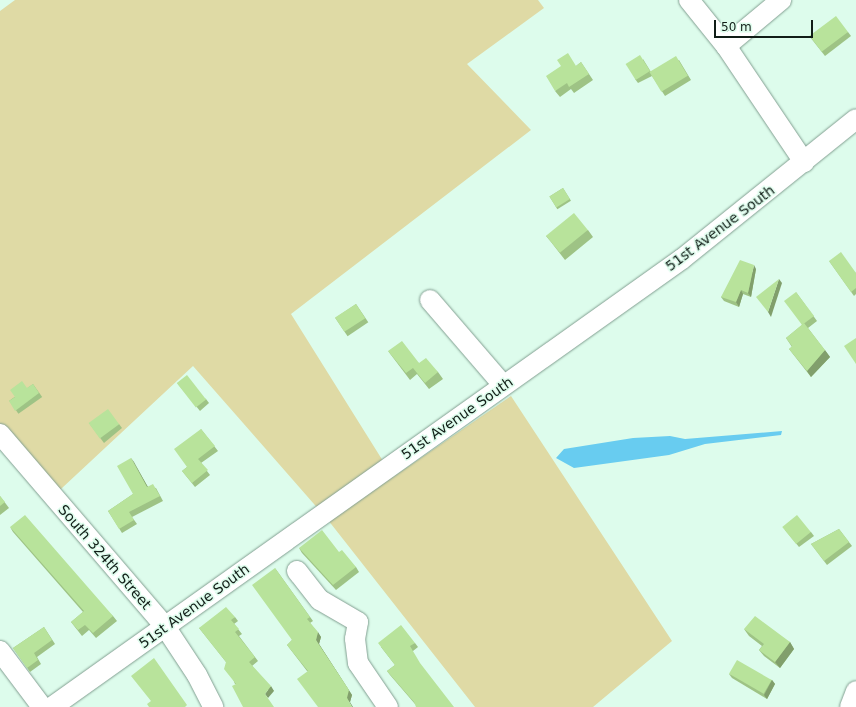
<!DOCTYPE html>
<html>
<head>
<meta charset="utf-8">
<style>
	body { margin:0 }
	#map { position:relative; width:856px; height:707px; overflow:hidden; background:#ddfcec; font-family:"DejaVu Sans",sans-serif }
	div>[style] { position:absolute }
	.green>* { inset:0; background:#dfdaa5 }
	.water>* { inset:0; background:#68ccf0 }
	.roads { filter:drop-shadow(0 0 1px #829f91) drop-shadow(0 0 1px #829f91) }
	.minor>* { height:20px; margin:-10px; padding:0 10px; transform-origin:10px; border-radius:10px; background:#fff }
	.wall>* { inset:0; background:#9ec385; transform-origin:0 0 }
	.shaded-wall>* { inset:0; background:#819f6c }
	.building>* { inset:0; background:#b8e39b; transform-origin:0 0 }
	span { translate:-50% -50%; white-space:nowrap; text-align:center; line-height:1.15; -webkit-text-stroke:3px #ddfcec; paint-order:stroke }
	.street-label { font-size:14px; color:#111d17 }
	.scale { position:absolute; left:714px; top:20px; width:99px; height:18px; box-sizing:border-box; border:2px solid #111d17; border-top:0; padding-left:5px; font-size:12px; line-height:14px; white-space:nowrap; color:#111d17; -webkit-text-stroke:3px #ddfcec; paint-order:stroke }
</style>
</head>
<body>
<div id="map">
	<div class="green">
		<i style="clip-path:polygon(15px 0,538px 0,544px 8px,467px 64px,531px 130px,291px 314px,393px 477px,511px 396px,672px 641px,593px 707px,475px 707px,328px 520px,193px 366px,47px 502px,0 447px,0 11px)"></i>
	</div>
	<div class="water">
		<i style="clip-path:polygon(782px 431px,781px 435px,705px 444px,669px 455px,574px 468px,556px 458px,564px 449px,633px 438px,670px 436px,685px 439px)"></i>
	</div>
	<div class="roads">
		<div class="minor">
			<i style="left:689px;top:0;width:59px;rotate:51.2deg"></i>
			<i style="left:726px;top:46px;width:140px;rotate:56.1deg"></i>
			<i style="left:726px;top:46px;width:72px;rotate:-39.9deg"></i>
			<i style="left:430px;top:300px;width:112px;rotate:49.3deg"></i>
			<i style="left:0;top:434px;width:255px;rotate:49.4deg"></i>
			<i style="left:166px;top:628px;width:56px;rotate:56.6deg"></i>
			<i style="left:197px;top:675px;width:36px;rotate:63deg"></i>
			<i style="left:297px;top:571px;width:37px;rotate:52deg"></i>
			<i style="left:320px;top:600px;width:44px;rotate:30.1deg"></i>
			<i style="left:358px;top:622px;width:17px;rotate:100deg"></i>
			<i style="left:355px;top:639px;width:24px;rotate:83deg"></i>
			<i style="left:358px;top:663px;width:53px;rotate:55.7deg"></i>
			<i style="left:0;top:651px;width:70px;rotate:53.1deg"></i>
			<i style="left:52px;top:707px;width:773px;rotate:-35.42deg"></i>
			<i style="left:682px;top:259px;width:223px;rotate:-38.8deg"></i>
			<i style="left:850px;top:707px;width:17px;rotate:-69deg"></i>
		</div>
	</div>
	<div class="wall">
		<i style="clip-path:polygon(848px 32px,851px 36px,825px 56px,810px 37px)"></i>
		<i style="clip-path:polygon(643px 59px,651px 72px,679px 60px,691px 80px,665px 96px,652px 76px,638px 83px,635px 79px)"></i>
		<i style="clip-path:polygon(581px 62px,593px 80px,574px 93px,571px 89px,560px 97px,555px 91px,576px 66px)"></i>
		<i style="left:563px;top:188px;width:15px;height:16px;rotate:58deg"></i>
		<i style="clip-path:polygon(588px 230px,593px 237px,565px 260px,551px 242px,546px 236px)"></i>
		<i style="clip-path:polygon(829px 261px,856px 273px,856px 294px,854px 296px)"></i>
		<i style="clip-path:polygon(756px 269px,751px 297px,743px 294px,739px 307px,724px 301px,721px 297px)"></i>
		<i style="clip-path:polygon(796px 292px,817px 321px,808px 328px,830px 357px,811px 377px,789px 349px,792px 347px,786px 338px,802px 325px)"></i>
		<i style="left:356px;top:304px;width:22px;height:25px;rotate:56deg"></i>
		<i style="clip-path:polygon(388px 351px,419px 363px,438px 372px,443px 379px,429px 389px,417px 374px,410px 380px)"></i>
		<i style="clip-path:polygon(177px 383px,206px 399px,209px 403px,200px 411px)"></i>
		<i style="left:33px;top:384px;width:16px;height:29px;rotate:55deg"></i>
		<i style="clip-path:polygon(89px 423px,119px 424px,122px 428px,104px 443px)"></i>
		<i style="clip-path:polygon(201px 429px,218px 451px,201px 463px,210px 475px,195px 487px,182px 471px,187px 467px)"></i>
		<i style="clip-path:polygon(131px 458px,148px 487px,156px 488px,163px 501px,132px 517px,137px 524px,122px 533px,108px 511px,133px 494px)"></i>
		<i style="clip-path:polygon(0 496px,9px 508px,0 515px)"></i>
		<i style="clip-path:polygon(10px 527px,113px 616px,117px 621px,96px 638px,89px 630px,82px 636px,71px 622px,83px 612px,13px 532px)"></i>
		<i style="clip-path:polygon(839px 529px,852px 546px,827px 565px,811px 544px)"></i>
		<i style="clip-path:polygon(785px 530px,811px 532px,814px 536px,799px 547px)"></i>
		<i style="clip-path:polygon(299px 548px,356px 567px,359px 572px,336px 590px,302px 553px)"></i>
		<i style="clip-path:polygon(275px 568px,313px 621px,310px 623px,321px 637px,319px 644px,352px 695px,350px 702px,307px 671px,287px 645px,292px 640px)"></i>
		<i style="clip-path:polygon(235px 617px,238px 621px,234px 624px,242px 634px,239px 636px,258px 661px,252px 666px,274px 691px,235px 684px,226px 662px,199px 628px)"></i>
		<i style="clip-path:polygon(44px 627px,55px 644px,37px 657px,41px 664px,30px 672px,13px 648px)"></i>
		<i style="clip-path:polygon(744px 629px,790px 642px,794px 649px,780px 668px,764px 656px,759px 650px,762px 646px,749px 636px)"></i>
		<i style="clip-path:polygon(415px 643px,418px 647px,413px 651px,415px 704px,390px 675px,387px 671px,395px 665px,381px 647px)"></i>
		<i style="clip-path:polygon(729px 674px,772px 680px,775px 684px,767px 699px,732px 678px)"></i>
	</div>
	<div class="shaded-wall">
		<i style="clip-path:polygon(754px 265px,756px 269px,751px 297px,748px 293px)"></i>
		<i style="clip-path:polygon(779px 279px,782px 283px,771px 317px,768px 312px)"></i>
		<i style="clip-path:polygon(741px 290px,743px 294px,739px 307px,736px 302px)"></i>
		<i style="clip-path:polygon(825px 350px,830px 357px,811px 377px,807px 371px)"></i>
		<i style="clip-path:polygon(131px 458px,134px 462px,150px 491px,147px 487px)"></i>
		<i style="clip-path:polygon(318px 632px,321px 637px,319px 644px,352px 695px,350px 702px,353px 707px,352px 707px,316px 640px)"></i>
		<i style="clip-path:polygon(790px 642px,794px 649px,780px 668px,775px 662px)"></i>
		<i style="clip-path:polygon(772px 680px,775px 684px,767px 699px,764px 695px)"></i>
		<i style="clip-path:polygon(271px 686px,274px 691px,268px 698px,265px 694px)"></i>
	</div>
	<div class="building">
		<i style="left:836px;top:16px;width:20px;height:33px;rotate:53deg"></i>
		<i style="clip-path:polygon(568px 53px,576px 66px,581px 62px,589px 74px,569px 87px,567px 83px,555px 91px,546px 76px,561px 66px,557px 60px)"></i>
		<i style="left:640px;top:55px;width:19px;height:17px;rotate:58deg"></i>
		<i style="left:676px;top:56px;width:23px;height:31px;rotate:59deg"></i>
		<i style="left:563px;top:188px;width:13px;height:16px;rotate:58deg"></i>
		<i style="left:574px;top:213px;width:22px;height:36px;rotate:51deg"></i>
		<i style="clip-path:polygon(841px 252px,856px 273px,856px 288px,851px 292px,829px 261px)"></i>
		<i style="clip-path:polygon(740px 260px,754px 265px,748px 293px,741px 290px,736px 302px,721px 297px)"></i>
		<i style="clip-path:polygon(779px 279px,768px 312px,756px 297px)"></i>
		<i style="left:796px;top:292px;width:30px;height:15px;rotate:53deg"></i>
		<i style="left:356px;top:304px;width:17px;height:25px;rotate:57deg"></i>
		<i style="clip-path:polygon(804px 323px,825px 350px,807px 371px,789px 349px,792px 346px,786px 338px)"></i>
		<i style="clip-path:polygon(856px 338px,856px 364px,844px 346px)"></i>
		<i style="clip-path:polygon(402px 341px,419px 363px,426px 358px,438px 372px,425px 383px,413px 368px,406px 373px,388px 351px)"></i>
		<i style="left:187px;top:375px;width:31px;height:13px;rotate:52deg"></i>
		<i style="clip-path:polygon(22px 381px,27px 388px,33px 384px,39px 393px,15px 411px,9px 401px,15px 397px,10px 390px)"></i>
		<i style="left:108px;top:409px;width:19px;height:24px;rotate:54deg"></i>
		<i style="clip-path:polygon(201px 429px,215px 446px,198px 459px,208px 470px,192px 483px,182px 471px,187px 467px,174px 449px)"></i>
		<i style="clip-path:polygon(131px 458px,147px 487px,153px 484px,160px 496px,129px 512px,134px 520px,119px 529px,108px 511px,133px 494px,117px 466px)"></i>
		<i style="clip-path:polygon(0 496px,5px 502px,0 506px)"></i>
		<i style="clip-path:polygon(25px 515px,113px 616px,93px 633px,85px 625px,78px 630px,71px 622px,84px 611px,10px 527px)"></i>
		<i style="left:797px;top:515px;width:22px;height:19px;rotate:51deg"></i>
		<i style="clip-path:polygon(839px 529px,849px 542px,824px 561px,811px 544px)"></i>
		<i style="clip-path:polygon(322px 530px,339px 552px,342px 550px,356px 567px,333px 585px,299px 548px)"></i>
		<i style="clip-path:polygon(275px 568px,310px 617px,307px 619px,318px 632px,316px 640px,349px 690px,347px 698px,352px 707px,318px 707px,297px 679px,308px 671px,287px 645px,292px 640px,252px 585px)"></i>
		<i style="clip-path:polygon(226px 607px,235px 617px,231px 620px,239px 629px,235px 632px,255px 657px,249px 662px,271px 686px,265px 694px,274px 707px,243px 707px,232px 686px,236px 684px,224px 669px,226px 662px,199px 628px)"></i>
		<i style="clip-path:polygon(755px 616px,790px 642px,775px 662px,759px 650px,764px 644px,744px 629px)"></i>
		<i style="clip-path:polygon(401px 625px,415px 643px,410px 646px,420px 663px,454px 707px,416px 707px,414px 702px,387px 671px,395px 665px,378px 643px)"></i>
		<i style="clip-path:polygon(44px 627px,52px 640px,34px 653px,38px 660px,27px 668px,13px 648px)"></i>
		<i style="clip-path:polygon(154px 658px,187px 705px,185px 707px,149px 707px,147px 704px,151px 701px,131px 676px)"></i>
		<i style="left:737px;top:660px;width:40px;height:16px;rotate:30deg"></i>
	</div>
	<div class="street-label">
		<span style="left:720px;top:228px;rotate:-37deg">51st Avenue South</span>
		<span style="left:457px;top:418px;rotate:-35deg">51st Avenue South</span>
		<span style="left:105px;top:557px;rotate:49deg">South 324th Street</span>
		<span style="left:194px;top:606px;rotate:-36deg">51st Avenue South</span>
	</div>
	<div class="scale">50 m</div>
</div>
</body>
</html>
